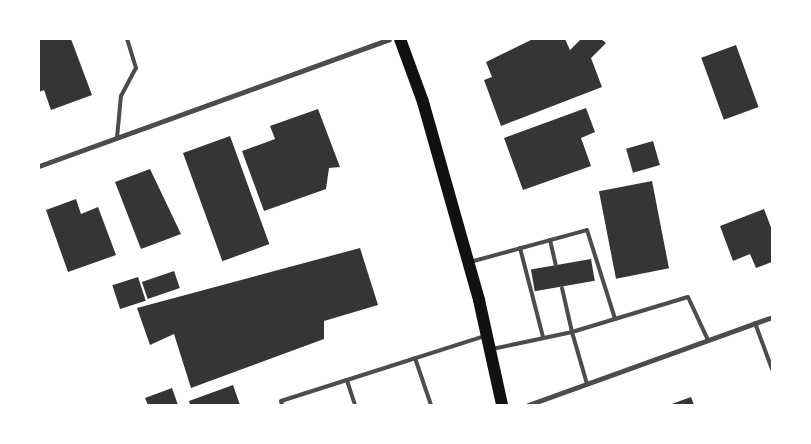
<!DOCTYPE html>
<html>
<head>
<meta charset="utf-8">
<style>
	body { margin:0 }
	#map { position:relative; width:811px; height:444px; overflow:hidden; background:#fff; font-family:Barlow,sans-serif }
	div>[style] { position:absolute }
	.building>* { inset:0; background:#353535; transform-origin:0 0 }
	.service>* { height:4px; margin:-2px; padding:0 2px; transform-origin:2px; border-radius:2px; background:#4c4c4c }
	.minor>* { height:5px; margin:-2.5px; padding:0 2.5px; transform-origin:2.5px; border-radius:2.5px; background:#4c4c4c }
	.primary>* { height:12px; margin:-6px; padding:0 6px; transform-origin:6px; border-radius:6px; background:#111 }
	span { translate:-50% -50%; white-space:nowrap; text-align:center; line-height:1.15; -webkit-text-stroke:4px #fff; paint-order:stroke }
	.frame { position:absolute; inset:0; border:40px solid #fff; pointer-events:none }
</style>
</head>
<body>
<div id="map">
	<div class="building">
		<i style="clip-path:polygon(39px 39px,71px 39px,92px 95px,51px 110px,44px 90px,39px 92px)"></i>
		<i style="clip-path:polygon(533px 39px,565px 39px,570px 50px,581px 39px,601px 39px,606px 43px,591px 58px,602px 87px,501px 126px,484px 80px,492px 77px,486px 62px)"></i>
		<i style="left:736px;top:45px;width:66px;height:37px;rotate:70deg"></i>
		<i style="clip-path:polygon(586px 108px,595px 132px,581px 138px,591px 166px,523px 190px,504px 138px)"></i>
		<i style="clip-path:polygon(318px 109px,340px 167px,329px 168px,326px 189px,264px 211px,242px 151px,275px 139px,270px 126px)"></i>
		<i style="left:230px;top:136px;width:115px;height:50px;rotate:70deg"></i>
		<i style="left:653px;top:141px;width:25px;height:28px;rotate:74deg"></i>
		<i style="clip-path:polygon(150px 169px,181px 234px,141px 249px,115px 182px)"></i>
		<i style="left:652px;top:181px;width:89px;height:54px;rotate:79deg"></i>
		<i style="clip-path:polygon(76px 199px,81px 214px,98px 207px,116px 255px,68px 272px,46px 210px)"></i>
		<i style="clip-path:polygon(764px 209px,772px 230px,772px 262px,756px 268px,750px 254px,733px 261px,720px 226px)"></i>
		<i style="clip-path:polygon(360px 248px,378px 305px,324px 321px,324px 339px,191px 388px,174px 334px,150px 345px,137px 308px)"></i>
		<i style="left:591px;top:259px;width:22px;height:61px;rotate:80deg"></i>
		<i style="left:174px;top:271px;width:18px;height:34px;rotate:71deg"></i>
		<i style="left:138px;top:277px;width:25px;height:27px;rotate:72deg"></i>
		<i style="clip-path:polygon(233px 385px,240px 405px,190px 405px,189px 401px)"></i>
		<i style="clip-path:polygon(172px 388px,178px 405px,148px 405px,145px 398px)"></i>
		<i style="clip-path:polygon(691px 397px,694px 405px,669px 405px)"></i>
	</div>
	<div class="service">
		<i style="left:117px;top:138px;width:42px;rotate:-84.6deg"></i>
		<i style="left:121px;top:96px;width:32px;rotate:-62deg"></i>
		<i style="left:136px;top:68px;width:30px;rotate:-107deg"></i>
		<i style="left:550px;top:240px;width:26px;rotate:77deg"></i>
		<i style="left:520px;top:248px;width:92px;rotate:75.5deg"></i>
		<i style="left:470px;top:262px;width:121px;rotate:-15.3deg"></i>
		<i style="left:587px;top:230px;width:93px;rotate:72.5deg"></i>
		<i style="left:755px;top:323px;width:49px;rotate:69.7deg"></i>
		<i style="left:492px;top:349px;width:82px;rotate:-12deg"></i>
		<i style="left:572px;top:332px;width:45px;rotate:-102.8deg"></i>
		<i style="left:415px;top:358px;width:50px;rotate:71.2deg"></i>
		<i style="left:587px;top:384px;width:54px;rotate:-106.1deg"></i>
		<i style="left:572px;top:332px;width:121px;rotate:-16.8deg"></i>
		<i style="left:688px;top:297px;width:47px;rotate:65.1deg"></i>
		<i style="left:282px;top:405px;width:4px;rotate:-104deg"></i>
		<i style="left:281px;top:401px;width:69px;rotate:-17.7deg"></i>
		<i style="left:355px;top:405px;width:26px;rotate:-108deg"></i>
		<i style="left:347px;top:380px;width:145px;rotate:-17.7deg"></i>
	</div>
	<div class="minor">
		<i style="left:39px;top:166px;width:372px;rotate:-19.9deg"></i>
		<i style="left:528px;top:405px;width:259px;rotate:-19.8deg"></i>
	</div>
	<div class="primary">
		<i style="left:400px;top:39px;width:67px;rotate:69.9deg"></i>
		<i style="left:423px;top:102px;width:206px;rotate:74.2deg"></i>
		<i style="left:479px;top:300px;width:107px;rotate:77.6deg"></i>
	</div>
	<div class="frame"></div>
</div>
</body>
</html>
